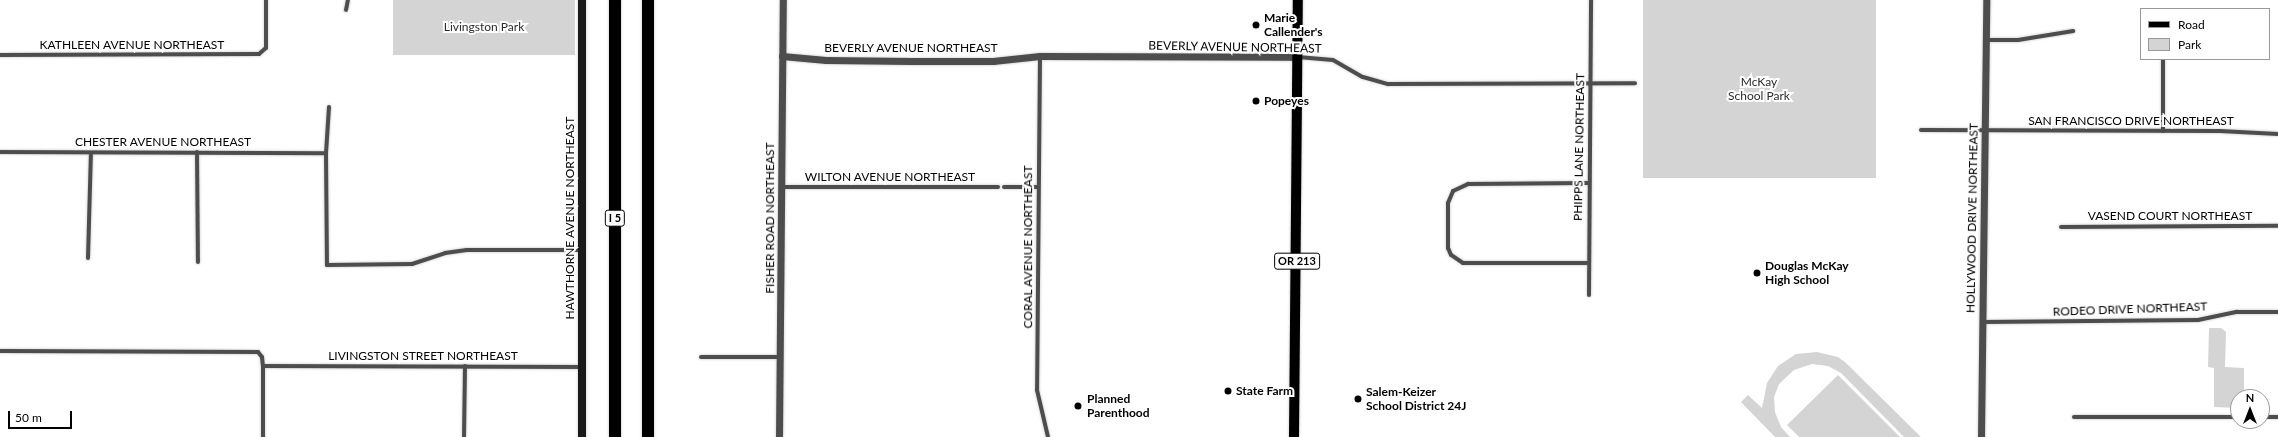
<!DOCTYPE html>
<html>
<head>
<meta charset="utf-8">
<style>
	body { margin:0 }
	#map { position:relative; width:2278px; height:437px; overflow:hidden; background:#fff; font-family:Lato,sans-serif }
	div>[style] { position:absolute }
	.green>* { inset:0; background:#d4d4d4; transform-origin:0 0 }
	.roads { filter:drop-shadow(0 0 1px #dbdbdb) drop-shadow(0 0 1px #dbdbdb) }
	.minor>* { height:4px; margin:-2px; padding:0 2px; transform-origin:2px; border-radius:2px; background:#4d4d4d }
	.tertiary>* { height:7px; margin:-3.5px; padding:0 3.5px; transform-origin:3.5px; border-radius:3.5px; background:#4d4d4d }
	.secondary>* { height:8px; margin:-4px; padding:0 4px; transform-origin:4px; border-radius:4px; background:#1a1a1a }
	.primary>* { height:10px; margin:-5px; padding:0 5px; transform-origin:5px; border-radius:5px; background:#000 }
	.motorway>* { height:12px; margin:-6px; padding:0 6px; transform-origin:6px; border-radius:6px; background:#000 }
	.dots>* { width:11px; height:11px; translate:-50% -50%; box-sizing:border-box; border:2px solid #fff; border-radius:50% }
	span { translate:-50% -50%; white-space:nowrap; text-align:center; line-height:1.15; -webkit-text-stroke:4px #fff; paint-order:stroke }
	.shield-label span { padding:1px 3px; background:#fff; border:1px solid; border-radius:3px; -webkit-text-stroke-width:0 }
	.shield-label { font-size:11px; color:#000; font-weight:700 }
	.poi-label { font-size:12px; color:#000; font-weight:700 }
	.left { translate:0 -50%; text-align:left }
	.park-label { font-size:12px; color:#2b2b2b }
	.street-label { font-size:12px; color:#000 }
	.legend { position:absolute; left:2140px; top:8px; width:130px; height:52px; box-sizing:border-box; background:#fff; border:1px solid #999; margin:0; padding:5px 7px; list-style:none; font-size:12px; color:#000 }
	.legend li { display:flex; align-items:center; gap:8px; height:20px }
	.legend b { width:20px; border:1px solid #999 }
	.north { position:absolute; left:2230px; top:389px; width:40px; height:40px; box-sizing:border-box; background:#fff; border:1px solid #999; border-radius:50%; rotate:0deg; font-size:11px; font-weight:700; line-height:16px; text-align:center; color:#000 }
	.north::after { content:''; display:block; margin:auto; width:14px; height:18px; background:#000; clip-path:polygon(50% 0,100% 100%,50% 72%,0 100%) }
	.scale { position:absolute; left:8px; top:411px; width:64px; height:18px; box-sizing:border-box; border:2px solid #000; border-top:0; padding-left:5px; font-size:12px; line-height:14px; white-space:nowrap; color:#000; -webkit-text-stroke:3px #fff; paint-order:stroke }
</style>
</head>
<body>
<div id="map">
	<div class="green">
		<i style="left:393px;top:0;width:182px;height:55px"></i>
		<i style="left:1643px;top:0;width:233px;height:178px"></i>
		<i style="clip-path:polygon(2209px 328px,2221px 328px,2226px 332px,2225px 367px,2244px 368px,2244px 397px,2238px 397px,2238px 408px,2214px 407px,2214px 368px,2208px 367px)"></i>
		<i style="clip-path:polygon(1817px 352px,1838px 357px,1845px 362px,1921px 437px,1904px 437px,1841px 373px,1828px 366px,1812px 364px,1794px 370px,1779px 384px,1774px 397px,1775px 412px,1781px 427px,1790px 437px,1775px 437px,1741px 402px,1748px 395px,1762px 408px,1767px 383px,1778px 366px,1796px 354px)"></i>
		<i style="clip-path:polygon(1838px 375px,1900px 437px,1799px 437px,1787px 425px)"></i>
	</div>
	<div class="roads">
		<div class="minor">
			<i style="left:346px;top:10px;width:10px;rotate:-79deg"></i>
			<i style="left:1985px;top:40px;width:33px"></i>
			<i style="left:2018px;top:40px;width:56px;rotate:-9.3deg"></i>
			<i style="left:0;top:55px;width:259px;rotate:-0.2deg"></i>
			<i style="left:259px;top:54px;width:9px;rotate:-41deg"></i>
			<i style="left:266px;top:48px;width:48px;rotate:-90deg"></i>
			<i style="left:1040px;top:56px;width:334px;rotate:90.5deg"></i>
			<i style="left:1037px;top:390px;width:48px;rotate:76.8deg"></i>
			<i style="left:1298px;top:57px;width:35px;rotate:5deg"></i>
			<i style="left:1333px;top:60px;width:34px;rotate:30deg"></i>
			<i style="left:1363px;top:77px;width:26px;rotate:16deg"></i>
			<i style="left:1388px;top:84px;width:247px;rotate:-0.2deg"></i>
			<i style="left:329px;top:107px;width:46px;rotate:93.7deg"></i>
			<i style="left:326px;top:153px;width:112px;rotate:89.5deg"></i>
			<i style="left:327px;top:265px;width:85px;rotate:-0.7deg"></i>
			<i style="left:412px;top:264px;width:35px;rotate:-18deg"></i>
			<i style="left:445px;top:253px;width:22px;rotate:-8deg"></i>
			<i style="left:467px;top:250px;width:115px"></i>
			<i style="left:1921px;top:130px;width:299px;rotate:0.2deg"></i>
			<i style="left:2220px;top:131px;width:58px;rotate:3deg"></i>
			<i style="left:2163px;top:131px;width:72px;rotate:-90deg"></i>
			<i style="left:0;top:152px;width:326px;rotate:0.2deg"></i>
			<i style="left:197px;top:152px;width:110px;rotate:89.5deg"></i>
			<i style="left:781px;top:187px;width:217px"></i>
			<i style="left:1004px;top:187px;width:34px"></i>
			<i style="left:2061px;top:227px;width:217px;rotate:-0.3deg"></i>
			<i style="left:88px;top:258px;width:105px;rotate:-88.4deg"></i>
			<i style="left:1587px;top:263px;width:124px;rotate:180deg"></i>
			<i style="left:1463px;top:263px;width:14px;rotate:-146deg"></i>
			<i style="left:1451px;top:255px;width:8px;rotate:-113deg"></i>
			<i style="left:1448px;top:248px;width:45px;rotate:-90deg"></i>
			<i style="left:1448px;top:203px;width:13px;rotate:-67deg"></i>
			<i style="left:1453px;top:191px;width:17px;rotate:-25deg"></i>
			<i style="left:1468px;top:184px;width:120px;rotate:-0.5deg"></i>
			<i style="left:1589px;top:295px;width:295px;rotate:-89.6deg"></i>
			<i style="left:1982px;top:322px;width:216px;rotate:-0.5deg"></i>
			<i style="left:2198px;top:320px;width:40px;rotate:-12deg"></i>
			<i style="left:2237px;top:312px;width:41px"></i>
			<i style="left:0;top:351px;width:258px;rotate:0.2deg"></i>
			<i style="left:258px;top:352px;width:6px;rotate:51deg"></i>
			<i style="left:262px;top:357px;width:9px;rotate:84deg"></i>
			<i style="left:263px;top:366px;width:71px;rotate:90deg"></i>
			<i style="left:701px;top:357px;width:79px"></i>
			<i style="left:263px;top:366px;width:319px;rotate:0.2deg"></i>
			<i style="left:2074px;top:417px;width:164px"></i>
			<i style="left:2262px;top:417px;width:16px"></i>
			<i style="left:464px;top:437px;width:71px;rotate:-89.2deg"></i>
		</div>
		<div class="tertiary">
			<i style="left:782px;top:56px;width:44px;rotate:5.2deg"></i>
			<i style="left:826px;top:60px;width:85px;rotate:0.7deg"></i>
			<i style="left:911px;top:61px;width:82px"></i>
			<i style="left:993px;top:61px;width:47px;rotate:-6.1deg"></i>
			<i style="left:1040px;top:56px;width:258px;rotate:0.2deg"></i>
			<i style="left:779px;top:437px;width:437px;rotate:-89.5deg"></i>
			<i style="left:1981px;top:437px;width:437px;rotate:-89.3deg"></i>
		</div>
		<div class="secondary">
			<i style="left:582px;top:437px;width:437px;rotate:-90deg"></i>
		</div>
		<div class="primary">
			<i style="left:1294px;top:437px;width:437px;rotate:-89.5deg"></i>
		</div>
		<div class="motorway">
			<i style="left:615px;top:0;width:437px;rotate:90deg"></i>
			<i style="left:648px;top:0;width:437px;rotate:90deg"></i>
		</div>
	</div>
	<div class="dots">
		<i style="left:1256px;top:25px;background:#000"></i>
		<i style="left:1256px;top:101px;background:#000"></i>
		<i style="left:1757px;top:273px;background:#000"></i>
		<i style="left:1228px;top:391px;background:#000"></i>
		<i style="left:1358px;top:399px;background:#000"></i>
		<i style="left:1078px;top:406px;background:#000"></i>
	</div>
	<div class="shield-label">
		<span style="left:615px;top:218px">I 5</span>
		<span style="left:1297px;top:261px">OR 213</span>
	</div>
	<div class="poi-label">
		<span class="left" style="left:1264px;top:25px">Marie<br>Callender's</span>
		<span class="left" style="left:1264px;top:101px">Popeyes</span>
		<span class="left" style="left:1765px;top:273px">Douglas McKay<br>High School</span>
		<span class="left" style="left:1236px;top:391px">State Farm</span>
		<span class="left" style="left:1366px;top:399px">Salem-Keizer<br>School District 24J</span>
		<span class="left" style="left:1087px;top:406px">Planned<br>Parenthood</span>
	</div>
	<div class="park-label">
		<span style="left:484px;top:27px">Livingston Park</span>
		<span style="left:1759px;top:89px">McKay<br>School Park</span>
	</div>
	<div class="street-label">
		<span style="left:132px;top:45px">KATHLEEN AVENUE NORTHEAST</span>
		<span style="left:1235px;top:47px;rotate:1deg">BEVERLY AVENUE NORTHEAST</span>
		<span style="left:911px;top:48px">BEVERLY AVENUE NORTHEAST</span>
		<span style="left:2131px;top:121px">SAN FRANCISCO DRIVE NORTHEAST</span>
		<span style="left:163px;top:142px">CHESTER AVENUE NORTHEAST</span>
		<span style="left:1579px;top:147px;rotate:-89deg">PHIPPS LANE NORTHEAST</span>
		<span style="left:890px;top:177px">WILTON AVENUE NORTHEAST</span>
		<span style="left:2170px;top:216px">VASEND COURT NORTHEAST</span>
		<span style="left:570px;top:218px;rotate:-90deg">HAWTHORNE AVENUE NORTHEAST</span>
		<span style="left:770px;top:218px;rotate:-90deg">FISHER ROAD NORTHEAST</span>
		<span style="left:1972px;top:218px;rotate:-89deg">HOLLYWOOD DRIVE NORTHEAST</span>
		<span style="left:1028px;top:247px;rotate:-90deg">CORAL AVENUE NORTHEAST</span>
		<span style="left:2130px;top:309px;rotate:-2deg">RODEO DRIVE NORTHEAST</span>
		<span style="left:423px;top:356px">LIVINGSTON STREET NORTHEAST</span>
	</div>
	<ul class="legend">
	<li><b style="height:5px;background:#000"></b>Road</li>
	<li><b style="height:11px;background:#d4d4d4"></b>Park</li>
	</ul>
	<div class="north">N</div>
	<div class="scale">50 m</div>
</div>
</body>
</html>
